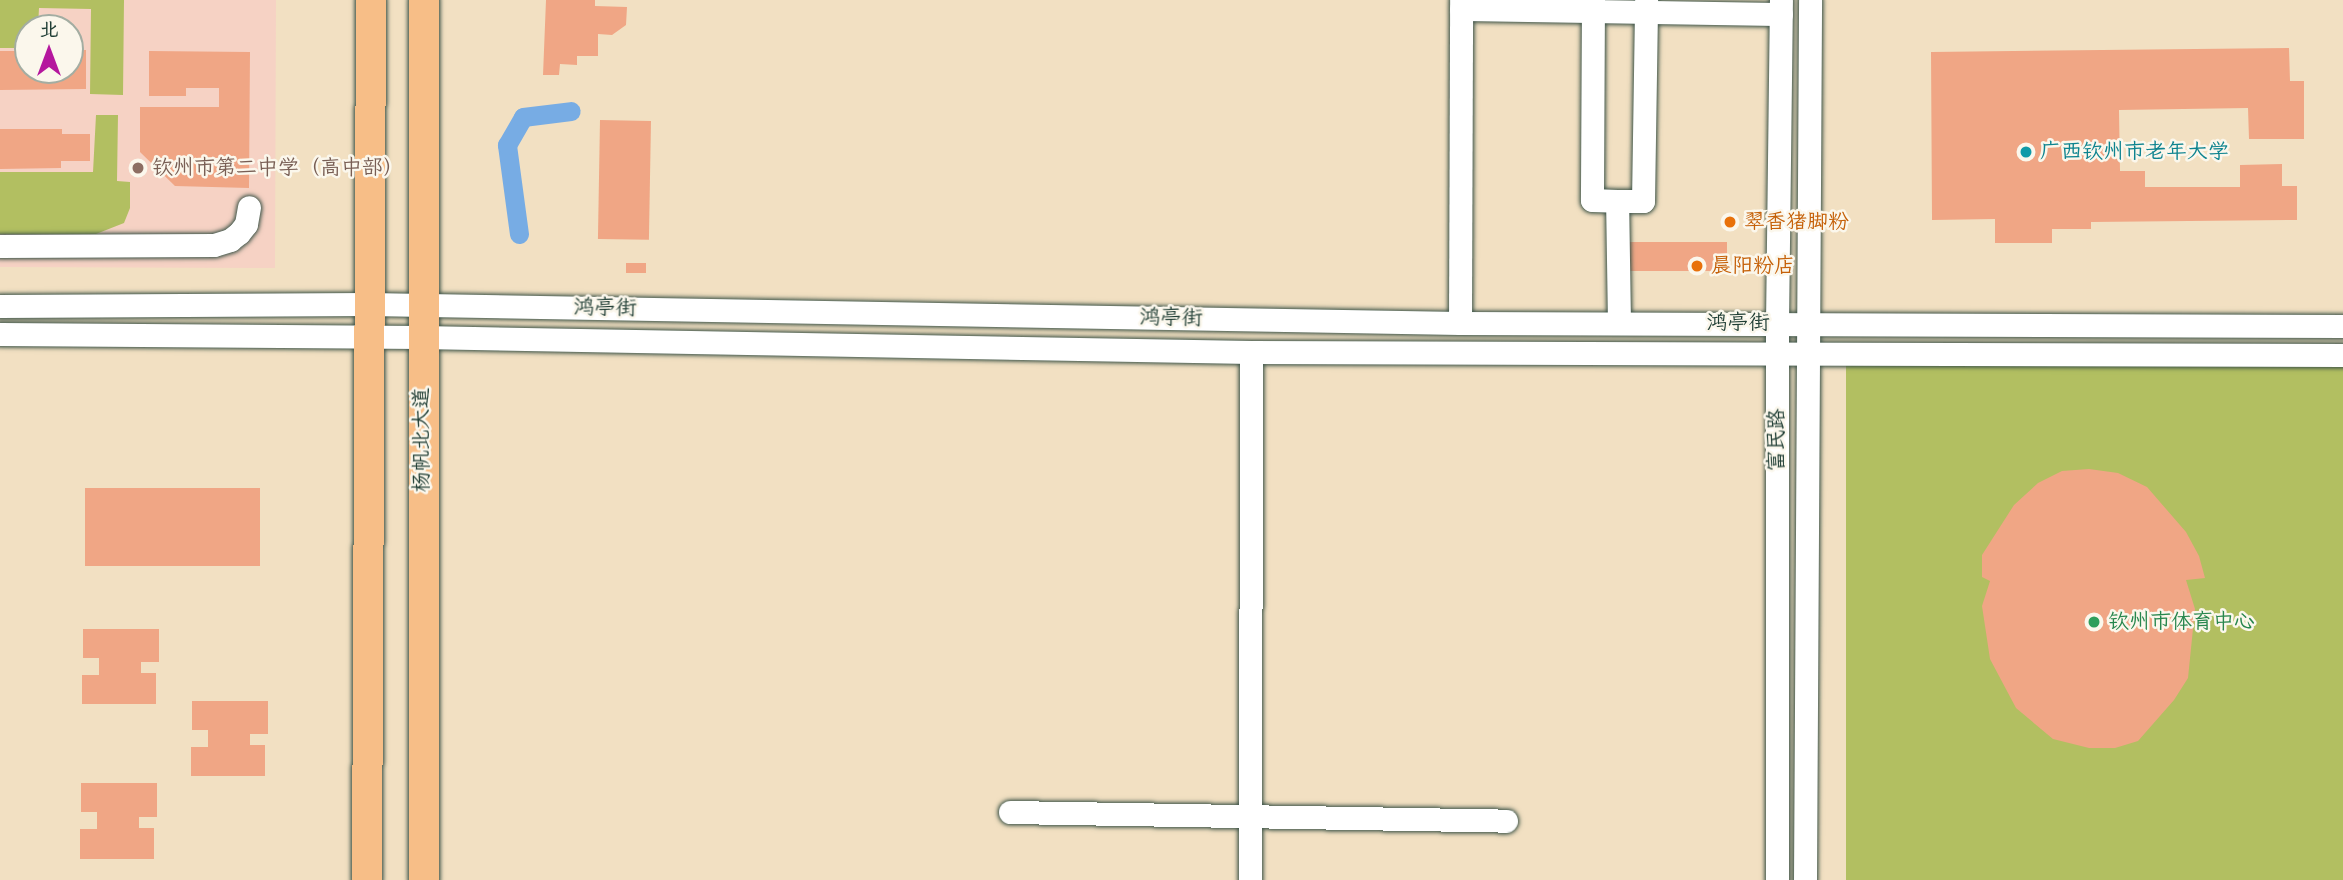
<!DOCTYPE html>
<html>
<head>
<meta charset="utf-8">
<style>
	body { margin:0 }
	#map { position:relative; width:2343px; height:880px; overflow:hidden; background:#f2e0c2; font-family:Pangolin,"LXGW WenKai TC",sans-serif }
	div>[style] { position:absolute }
	.built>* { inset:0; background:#f6d2c4 }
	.green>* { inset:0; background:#b2bf61; transform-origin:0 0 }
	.canal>* { height:19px; margin:-9.5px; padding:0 9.5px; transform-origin:9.5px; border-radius:9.5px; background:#77ace4 }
	.building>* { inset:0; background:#f0a685; transform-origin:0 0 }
	.roads { filter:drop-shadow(0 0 2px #3f5549) drop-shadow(0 0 2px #3f5549) }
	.minor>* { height:23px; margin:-11.5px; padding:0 11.5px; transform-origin:11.5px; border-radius:11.5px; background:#fff }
	.major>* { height:30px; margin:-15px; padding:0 15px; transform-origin:15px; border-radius:15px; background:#f7be87 }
	.dots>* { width:19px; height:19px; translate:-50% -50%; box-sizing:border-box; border:4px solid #fbf7ec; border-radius:50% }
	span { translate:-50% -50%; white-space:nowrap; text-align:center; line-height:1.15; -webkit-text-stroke:5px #fbf7ec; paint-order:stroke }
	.culture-label { font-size:21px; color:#0d838f }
	.left { translate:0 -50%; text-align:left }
	.education-label { font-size:21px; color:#785e54 }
	.food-label { font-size:21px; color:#c56008 }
	.street-label { font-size:21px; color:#1f3d34 }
	.leisure-label { font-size:21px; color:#27864d }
	.north { position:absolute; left:14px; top:14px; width:70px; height:70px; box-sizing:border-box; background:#fbf7ec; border:2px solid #a3ada2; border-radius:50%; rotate:0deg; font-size:19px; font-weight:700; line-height:28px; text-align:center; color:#1f3d34 }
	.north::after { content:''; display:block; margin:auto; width:24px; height:32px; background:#b5179e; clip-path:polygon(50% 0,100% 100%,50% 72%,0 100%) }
</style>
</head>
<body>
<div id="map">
	<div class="built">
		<i style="clip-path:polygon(evenodd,0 0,276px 0,275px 268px,0 267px,0 0,28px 28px,70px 28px,70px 70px,28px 70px,28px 28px)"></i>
	</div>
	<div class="green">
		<i style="clip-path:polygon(0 0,124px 0,123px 95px,90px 94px,91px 9px,39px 8px,38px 28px,28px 28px,28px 48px,0 48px)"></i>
		<i style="clip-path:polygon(96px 115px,118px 115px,117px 181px,130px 182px,130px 208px,124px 223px,96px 234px,0 234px,0 172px,93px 172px)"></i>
		<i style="left:1846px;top:362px;width:497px;height:518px"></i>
	</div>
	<div class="canal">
		<i style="left:519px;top:234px;width:90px;rotate:-97.7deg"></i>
		<i style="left:507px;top:145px;width:32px;rotate:-60deg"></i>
		<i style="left:523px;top:117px;width:48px;rotate:-7.1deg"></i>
	</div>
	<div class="building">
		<i style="clip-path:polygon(546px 0,595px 0,595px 6px,627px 7px,626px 25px,612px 35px,598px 34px,598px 56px,577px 56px,577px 65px,560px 64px,559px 75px,543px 75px)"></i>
		<i style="clip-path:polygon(2289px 48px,2290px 81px,2304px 81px,2304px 139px,2249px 139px,2248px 108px,2119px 110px,2120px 171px,2145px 171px,2145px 187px,2240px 187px,2240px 165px,2282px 164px,2282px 186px,2297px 186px,2297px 220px,2091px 222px,2091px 229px,2052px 229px,2052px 243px,1995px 243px,1995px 219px,1932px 220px,1931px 52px)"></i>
		<i style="clip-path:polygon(70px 50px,86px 50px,86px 89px,0 90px,0 51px,28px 51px,28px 70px,70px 70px)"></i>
		<i style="clip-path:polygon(149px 51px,250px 52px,249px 188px,175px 186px,140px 152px,140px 107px,219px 107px,219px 88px,186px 88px,186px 96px,149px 96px)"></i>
		<i style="left:600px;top:120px;width:51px;height:119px;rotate:1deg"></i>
		<i style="clip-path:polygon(0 129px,62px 129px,62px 134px,90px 134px,90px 161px,61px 161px,61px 168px,0 169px)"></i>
		<i style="left:1625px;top:242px;width:102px;height:29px"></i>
		<i style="left:626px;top:263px;width:20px;height:10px"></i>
		<i style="clip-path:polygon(2089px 469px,2118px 473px,2147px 487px,2186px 532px,2199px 556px,2205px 578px,2186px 580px,2195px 609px,2188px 678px,2174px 700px,2138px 741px,2115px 748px,2089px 748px,2053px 739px,2016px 708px,1990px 659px,1982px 606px,1990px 581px,1982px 577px,1982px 555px,2014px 505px,2038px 483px,2062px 471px)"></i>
		<i style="left:85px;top:488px;width:175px;height:78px"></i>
		<i style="clip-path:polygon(83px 629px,159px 629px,159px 662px,141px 662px,141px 673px,156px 673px,156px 704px,82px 704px,82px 675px,99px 675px,99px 658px,83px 658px)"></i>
		<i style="clip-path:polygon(192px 701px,268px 701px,268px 734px,250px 734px,250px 745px,265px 745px,265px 776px,191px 776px,191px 747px,208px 747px,208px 730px,192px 730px)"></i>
		<i style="clip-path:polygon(81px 783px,157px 783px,157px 817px,139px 817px,139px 828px,154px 828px,154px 859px,80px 859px,80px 829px,97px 829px,97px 812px,81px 812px)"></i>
	</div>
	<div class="roads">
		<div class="minor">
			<i style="left:1593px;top:0;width:200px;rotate:90.3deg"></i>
			<i style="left:1592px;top:200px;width:25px;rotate:2deg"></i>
			<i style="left:1461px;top:9px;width:320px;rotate:0.9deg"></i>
			<i style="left:0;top:246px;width:214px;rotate:-0.3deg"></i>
			<i style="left:214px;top:245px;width:17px;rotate:-17deg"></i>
			<i style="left:230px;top:240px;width:11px;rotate:-38deg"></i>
			<i style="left:239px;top:233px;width:11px;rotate:-52deg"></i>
			<i style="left:246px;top:224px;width:17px;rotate:-80deg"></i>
			<i style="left:0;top:306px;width:368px;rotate:-0.3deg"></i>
			<i style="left:368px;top:304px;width:1092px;rotate:1deg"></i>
			<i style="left:1460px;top:323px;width:883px;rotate:0.19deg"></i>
			<i style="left:1460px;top:323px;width:323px;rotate:-89.8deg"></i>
			<i style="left:1619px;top:323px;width:122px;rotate:-90.9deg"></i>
			<i style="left:1617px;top:201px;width:26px"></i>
			<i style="left:1643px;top:201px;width:201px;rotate:-89.1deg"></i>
			<i style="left:0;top:334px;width:421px;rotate:0.4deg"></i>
			<i style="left:421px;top:337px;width:830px;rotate:1.04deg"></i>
			<i style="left:1251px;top:352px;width:1092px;rotate:0.16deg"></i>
			<i style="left:1010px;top:812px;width:496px;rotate:1deg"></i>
			<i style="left:1250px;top:880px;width:528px;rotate:-89.89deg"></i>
			<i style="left:1777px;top:880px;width:556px;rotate:-90deg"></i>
			<i style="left:1777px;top:324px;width:324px;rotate:-89.3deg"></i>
			<i style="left:1805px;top:880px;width:880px;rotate:-89.67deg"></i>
		</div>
		<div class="major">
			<i style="left:424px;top:0;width:880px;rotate:90deg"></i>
			<i style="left:367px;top:880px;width:880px;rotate:-89.74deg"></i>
		</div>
	</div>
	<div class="dots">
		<i style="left:2026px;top:152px;background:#0f9aa8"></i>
		<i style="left:138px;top:168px;background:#8d6e63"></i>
		<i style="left:1730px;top:222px;background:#e8710a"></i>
		<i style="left:1697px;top:266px;background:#e8710a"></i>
		<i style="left:2094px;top:622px;background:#2e9e5b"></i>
	</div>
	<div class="culture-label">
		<span class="left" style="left:2040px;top:152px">广西钦州市老年大学</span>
	</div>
	<div class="education-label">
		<span class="left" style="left:152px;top:168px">钦州市第二中学（高中部）</span>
	</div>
	<div class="food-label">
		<span class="left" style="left:1744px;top:222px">翠香猪脚粉</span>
		<span class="left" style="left:1711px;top:266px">晨阳粉店</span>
	</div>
	<div class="street-label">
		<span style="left:605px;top:308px;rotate:1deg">鸿亭街</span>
		<span style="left:1171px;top:318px;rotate:1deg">鸿亭街</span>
		<span style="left:1738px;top:323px">鸿亭街</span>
		<span style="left:422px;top:440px;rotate:-90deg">杨帆北大道</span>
		<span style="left:1777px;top:440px;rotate:-90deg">富民路</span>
	</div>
	<div class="leisure-label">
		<span class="left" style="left:2108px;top:622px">钦州市体育中心</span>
	</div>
	<div class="north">北</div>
</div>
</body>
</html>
